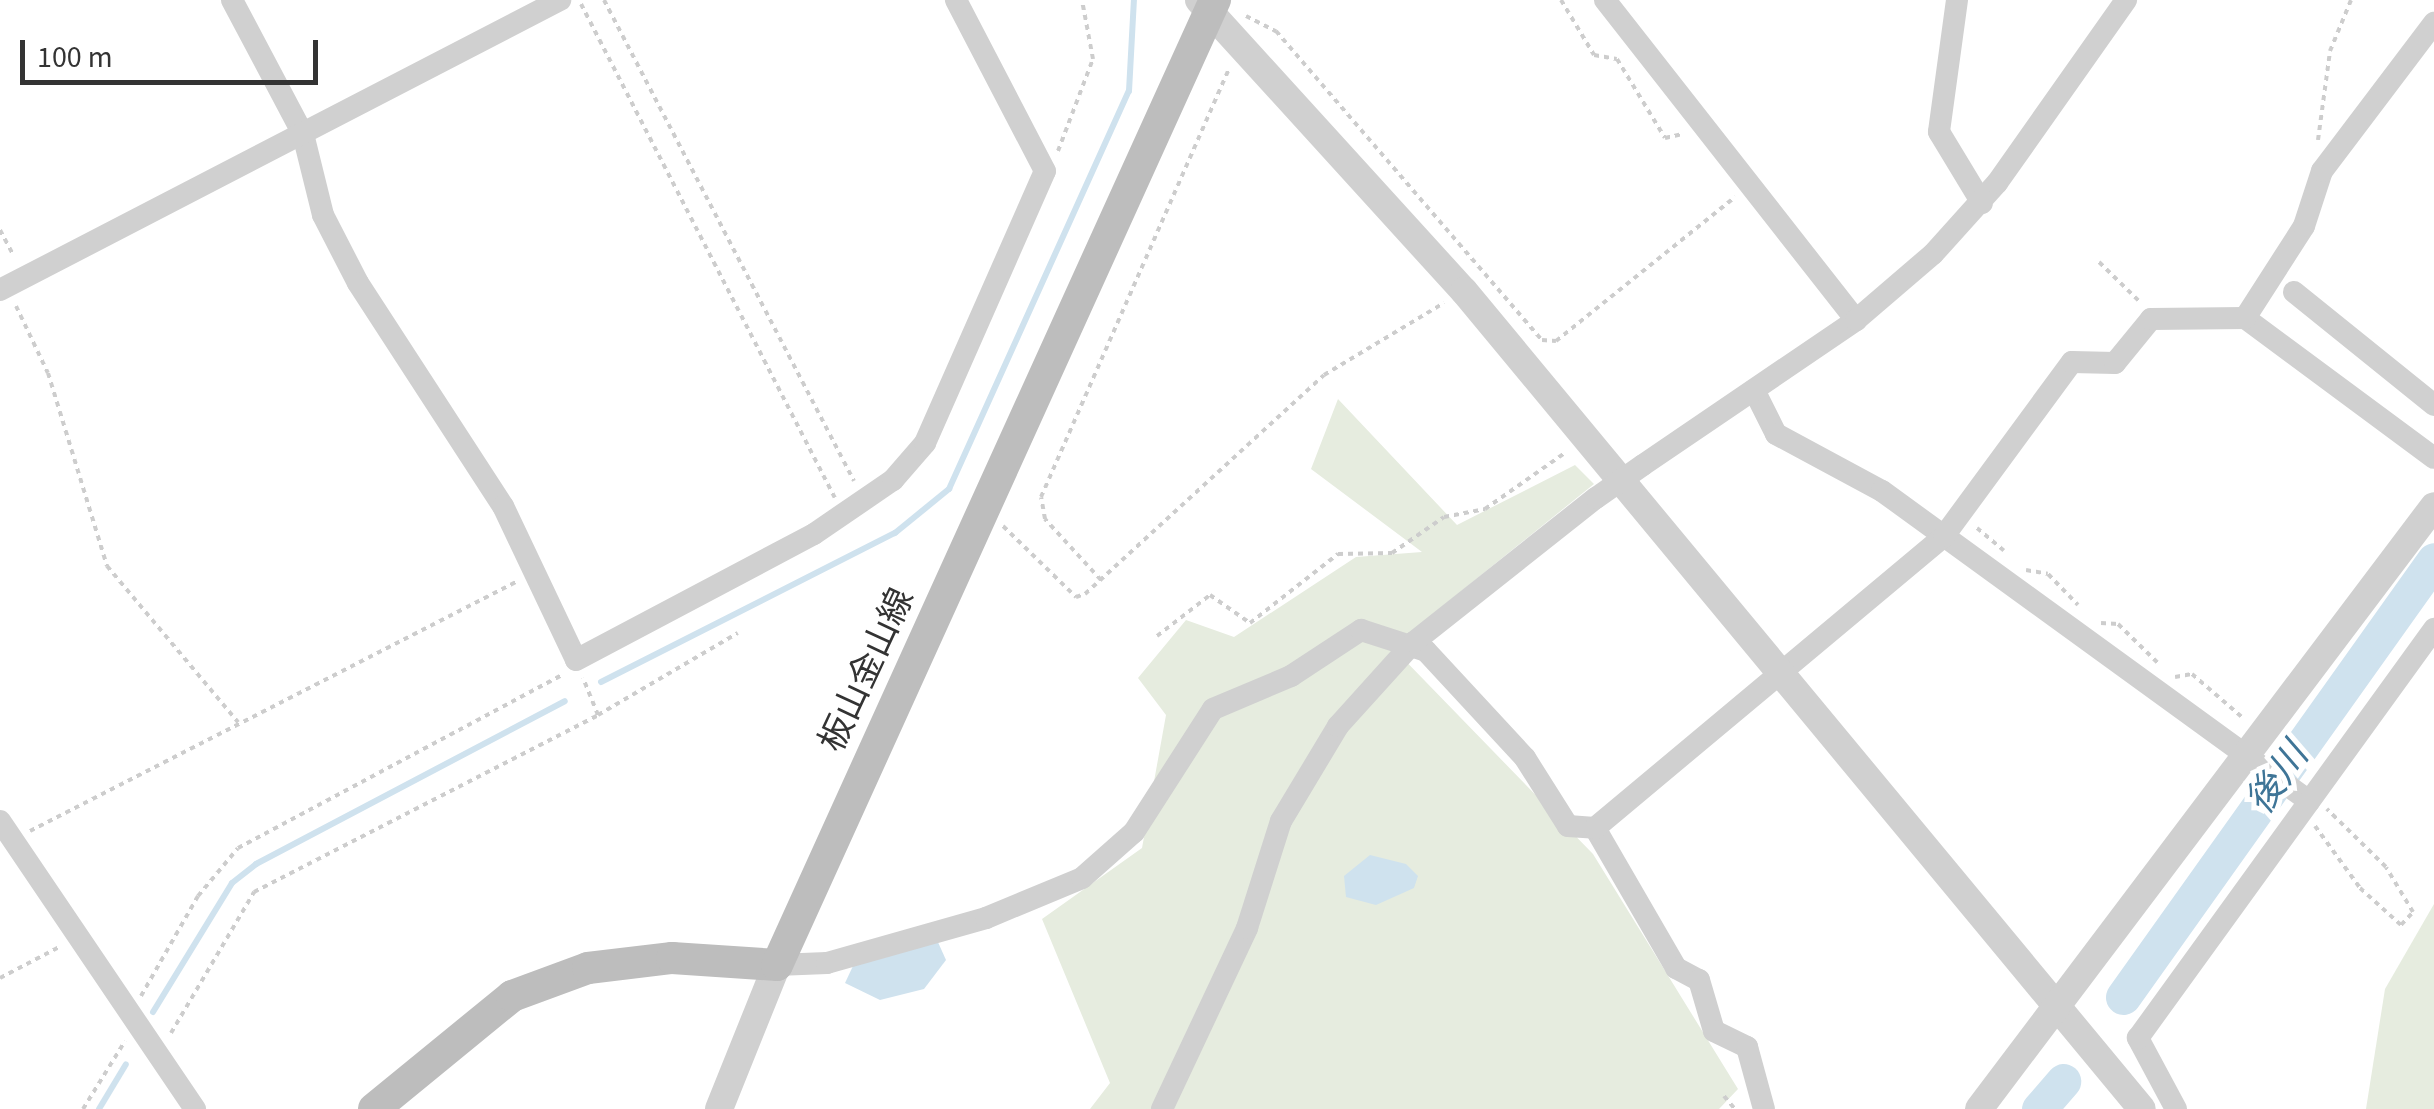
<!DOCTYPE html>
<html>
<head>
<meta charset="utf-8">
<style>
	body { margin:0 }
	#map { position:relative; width:2434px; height:1109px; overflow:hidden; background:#fff; font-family:"Source Sans 3","Noto Sans JP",sans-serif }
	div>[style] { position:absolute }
	.green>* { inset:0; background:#e6ecdf }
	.water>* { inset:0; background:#cfe2ee }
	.stream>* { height:6px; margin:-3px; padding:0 3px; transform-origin:3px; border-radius:3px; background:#cfe2ee }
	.river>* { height:35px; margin:-17.5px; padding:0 17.5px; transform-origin:17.5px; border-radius:17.5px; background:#cfe2ee }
	.path>* { height:4px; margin-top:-2px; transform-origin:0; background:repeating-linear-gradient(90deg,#cdcdcd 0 5px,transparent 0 10px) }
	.minor>* { height:22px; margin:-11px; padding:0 11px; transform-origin:11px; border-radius:11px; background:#d0d0d0 }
	.tertiary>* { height:28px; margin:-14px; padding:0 14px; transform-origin:14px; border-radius:14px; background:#d0d0d0 }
	.secondary>* { height:32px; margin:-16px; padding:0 16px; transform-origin:16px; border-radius:16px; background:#bdbdbd }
	.minor-bridge>* { height:22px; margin:-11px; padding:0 11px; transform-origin:11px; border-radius:11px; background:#d0d0d0 }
	span { translate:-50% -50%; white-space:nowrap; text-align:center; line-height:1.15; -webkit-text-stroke:10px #fff; paint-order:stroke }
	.street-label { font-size:35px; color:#333 }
	.water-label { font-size:38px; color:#3f7597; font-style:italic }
	.scale { position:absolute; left:20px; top:40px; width:298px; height:45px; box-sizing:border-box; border:5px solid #333; border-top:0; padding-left:12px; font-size:30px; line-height:35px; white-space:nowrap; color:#333; -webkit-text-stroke:8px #fff; paint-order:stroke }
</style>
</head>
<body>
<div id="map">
	<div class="green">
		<i style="clip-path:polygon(1338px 399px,1457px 525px,1575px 465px,1594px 484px,1392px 647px,1593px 854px,1738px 1089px,1719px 1109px,1090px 1109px,1110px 1083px,1042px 919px,1142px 848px,1166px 715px,1138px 678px,1186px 620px,1234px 637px,1356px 557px,1422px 552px,1311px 469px)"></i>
		<i style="clip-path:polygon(2434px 904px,2434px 1109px,2366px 1109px,2385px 989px)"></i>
	</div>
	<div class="water">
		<i style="clip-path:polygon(1370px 855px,1406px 864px,1418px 876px,1414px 888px,1376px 905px,1346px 897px,1344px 876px)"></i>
		<i style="clip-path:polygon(937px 940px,946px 960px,924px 989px,880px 1000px,845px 983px,853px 966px)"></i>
	</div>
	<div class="stream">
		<i style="left:601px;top:682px;width:330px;rotate:-26.9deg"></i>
		<i style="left:895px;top:533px;width:70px;rotate:-39.2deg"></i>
		<i style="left:949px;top:489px;width:437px;rotate:-65.7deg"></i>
		<i style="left:1129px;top:91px;width:91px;rotate:-86.9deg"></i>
		<i style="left:153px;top:1012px;width:151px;rotate:-58.5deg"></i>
		<i style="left:232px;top:883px;width:31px;rotate:-38deg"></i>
		<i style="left:256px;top:864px;width:349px;rotate:-27.8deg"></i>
		<i style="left:99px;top:1109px;width:52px;rotate:-59deg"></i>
	</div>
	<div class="river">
		<i style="left:2123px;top:997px;width:536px;rotate:-54.56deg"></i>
		<i style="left:2039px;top:1109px;width:37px;rotate:-49deg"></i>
	</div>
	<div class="path">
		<i style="left:604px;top:0;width:542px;rotate:62.54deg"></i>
		<i style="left:1561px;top:0;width:64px;rotate:59deg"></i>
		<i style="left:1594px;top:55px;width:23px;rotate:10deg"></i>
		<i style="left:1617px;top:59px;width:92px;rotate:58.7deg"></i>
		<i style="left:1665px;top:138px;width:18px;rotate:-13deg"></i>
		<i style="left:581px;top:4px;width:555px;rotate:62.79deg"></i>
		<i style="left:1246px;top:16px;width:34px;rotate:27deg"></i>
		<i style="left:1276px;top:31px;width:408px;rotate:49.3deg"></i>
		<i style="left:1542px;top:340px;width:14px;rotate:4deg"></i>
		<i style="left:1556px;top:341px;width:230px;rotate:-38.8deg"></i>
		<i style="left:2318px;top:140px;width:90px;rotate:-82.3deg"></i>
		<i style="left:2330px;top:51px;width:55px;rotate:-67.6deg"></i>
		<i style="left:1058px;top:151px;width:98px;rotate:-69.2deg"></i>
		<i style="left:1093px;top:59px;width:60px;rotate:-100.6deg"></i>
		<i style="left:0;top:230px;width:27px;rotate:62deg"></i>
		<i style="left:2099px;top:262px;width:56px;rotate:44.3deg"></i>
		<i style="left:16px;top:306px;width:74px;rotate:64.5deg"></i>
		<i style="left:48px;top:373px;width:202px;rotate:73deg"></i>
		<i style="left:107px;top:566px;width:204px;rotate:50deg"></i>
		<i style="left:1003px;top:526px;width:102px;rotate:44.2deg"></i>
		<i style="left:1076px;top:597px;width:9px;rotate:-18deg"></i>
		<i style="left:1085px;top:594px;width:324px;rotate:-42.5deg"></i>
		<i style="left:1324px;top:375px;width:140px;rotate:-31deg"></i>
		<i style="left:1977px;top:528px;width:35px;rotate:40deg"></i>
		<i style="left:2026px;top:570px;width:22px;rotate:10deg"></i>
		<i style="left:2048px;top:574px;width:43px;rotate:45.9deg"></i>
		<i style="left:1101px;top:580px;width:83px;rotate:-132.6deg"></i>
		<i style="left:1045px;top:519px;width:22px;rotate:-100deg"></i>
		<i style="left:1041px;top:497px;width:468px;rotate:-66.3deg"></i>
		<i style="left:2101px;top:623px;width:17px;rotate:3deg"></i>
		<i style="left:2118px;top:624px;width:59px;rotate:44.3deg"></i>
		<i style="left:1157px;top:636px;width:67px;rotate:-37.7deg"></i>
		<i style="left:1210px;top:595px;width:49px;rotate:35deg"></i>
		<i style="left:1250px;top:623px;width:112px;rotate:-38.1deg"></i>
		<i style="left:1338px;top:554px;width:54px;rotate:-1.1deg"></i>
		<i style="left:1392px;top:553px;width:63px;rotate:-34.7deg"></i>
		<i style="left:1444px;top:517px;width:42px;rotate:-11deg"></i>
		<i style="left:1485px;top:509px;width:99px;rotate:-35.1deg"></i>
		<i style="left:2175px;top:677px;width:17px;rotate:-10deg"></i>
		<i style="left:2192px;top:674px;width:67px;rotate:40.8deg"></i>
		<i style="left:598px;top:715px;width:162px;rotate:-30.4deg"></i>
		<i style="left:2315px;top:826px;width:77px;rotate:54deg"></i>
		<i style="left:2360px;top:888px;width:55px;rotate:42.1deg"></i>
		<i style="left:2401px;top:925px;width:18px;rotate:-47deg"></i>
		<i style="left:2413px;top:912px;width:52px;rotate:-121deg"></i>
		<i style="left:2386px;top:867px;width:83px;rotate:-135.5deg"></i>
		<i style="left:30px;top:831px;width:546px;rotate:-27.13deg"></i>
		<i style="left:0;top:978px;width:69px;rotate:-27.7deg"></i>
		<i style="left:141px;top:996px;width:115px;rotate:-60.3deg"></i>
		<i style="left:198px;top:896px;width:62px;rotate:-50.2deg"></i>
		<i style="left:238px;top:848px;width:367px;rotate:-28.1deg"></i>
		<i style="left:171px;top:1033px;width:164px;rotate:-59.5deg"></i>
		<i style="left:254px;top:892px;width:387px;rotate:-27.2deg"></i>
		<i style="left:598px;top:715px;width:40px;rotate:-112deg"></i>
		<i style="left:1724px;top:1096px;width:17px;rotate:50deg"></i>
		<i style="left:83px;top:1109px;width:80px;rotate:-58.3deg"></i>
	</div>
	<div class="minor">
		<i style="left:232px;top:0;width:152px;rotate:62.1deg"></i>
		<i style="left:303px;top:134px;width:83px;rotate:76.1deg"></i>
		<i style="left:323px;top:215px;width:76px;rotate:62.8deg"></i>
		<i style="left:358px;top:283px;width:266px;rotate:57deg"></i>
		<i style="left:503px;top:506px;width:170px;rotate:64.6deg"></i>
		<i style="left:576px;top:660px;width:269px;rotate:-27.9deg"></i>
		<i style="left:814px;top:534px;width:96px;rotate:-34.4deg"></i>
		<i style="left:893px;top:480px;width:49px;rotate:-49.1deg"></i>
		<i style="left:925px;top:443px;width:297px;rotate:-66.2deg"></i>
		<i style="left:1045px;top:171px;width:193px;rotate:-117.5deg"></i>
		<i style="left:1605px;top:0;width:407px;rotate:51.9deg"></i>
		<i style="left:1957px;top:0;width:133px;rotate:97.8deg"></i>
		<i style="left:1939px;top:132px;width:83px;rotate:58.8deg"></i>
		<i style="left:0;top:290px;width:631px;rotate:-27.38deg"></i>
		<i style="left:2294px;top:292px;width:180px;rotate:38.9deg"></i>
		<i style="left:2245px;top:318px;width:235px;rotate:36.5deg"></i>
		<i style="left:1754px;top:390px;width:49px;rotate:63.4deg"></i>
		<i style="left:1776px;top:434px;width:120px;rotate:28.3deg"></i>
		<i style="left:1882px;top:491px;width:528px;rotate:35.98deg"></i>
		<i style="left:1643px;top:465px;width:258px;rotate:-34.2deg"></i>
		<i style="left:1856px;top:320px;width:101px;rotate:-40.6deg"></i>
		<i style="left:1933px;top:254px;width:96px;rotate:-48deg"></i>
		<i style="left:1997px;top:183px;width:224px;rotate:-54.8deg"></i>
		<i style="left:0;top:821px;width:348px;rotate:55.9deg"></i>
		<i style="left:1595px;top:828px;width:162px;rotate:59.9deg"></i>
		<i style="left:1676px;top:968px;width:26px;rotate:28deg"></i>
		<i style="left:1699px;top:980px;width:53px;rotate:73.6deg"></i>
		<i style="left:1714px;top:1031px;width:37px;rotate:26deg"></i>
		<i style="left:1747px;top:1047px;width:64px;rotate:74.7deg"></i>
		<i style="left:777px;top:965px;width:50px;rotate:-2.3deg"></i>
		<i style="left:827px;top:963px;width:165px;rotate:-15.8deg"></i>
		<i style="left:986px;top:918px;width:104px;rotate:-22.6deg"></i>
		<i style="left:1082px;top:878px;width:69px;rotate:-41.5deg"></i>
		<i style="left:1134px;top:832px;width:146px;rotate:-57.3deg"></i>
		<i style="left:1213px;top:709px;width:85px;rotate:-22.9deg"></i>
		<i style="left:1291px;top:676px;width:84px;rotate:-33.3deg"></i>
		<i style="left:1361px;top:630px;width:68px;rotate:17.9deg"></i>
		<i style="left:1426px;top:651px;width:146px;rotate:47.2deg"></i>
		<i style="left:1525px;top:758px;width:80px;rotate:57.7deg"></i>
		<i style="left:1568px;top:826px;width:27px;rotate:4deg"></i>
		<i style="left:1595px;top:828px;width:455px;rotate:-39.9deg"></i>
		<i style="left:1944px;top:536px;width:216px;rotate:-53.7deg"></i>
		<i style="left:2072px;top:362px;width:43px;rotate:1.3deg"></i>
		<i style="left:2115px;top:363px;width:57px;rotate:-50.7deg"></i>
		<i style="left:2151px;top:319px;width:94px;rotate:-0.6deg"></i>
		<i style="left:2245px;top:318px;width:109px;rotate:-57.3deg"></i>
		<i style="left:2304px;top:226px;width:58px;rotate:-71.9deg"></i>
		<i style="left:2322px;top:171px;width:186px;rotate:-52.9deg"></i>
		<i style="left:1162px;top:1109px;width:200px;rotate:-64.8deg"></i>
		<i style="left:1247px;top:928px;width:112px;rotate:-72.4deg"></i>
		<i style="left:1281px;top:821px;width:111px;rotate:-59deg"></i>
		<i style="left:1338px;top:726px;width:113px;rotate:-47.9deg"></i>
		<i style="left:1414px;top:642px;width:232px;rotate:-38.4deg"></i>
		<i style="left:2176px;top:1109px;width:81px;rotate:-118.2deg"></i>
		<i style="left:2138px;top:1038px;width:505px;rotate:-54.11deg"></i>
	</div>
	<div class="tertiary">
		<i style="left:1199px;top:0;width:394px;rotate:47.7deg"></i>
		<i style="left:1464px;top:291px;width:1062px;rotate:50.35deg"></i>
		<i style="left:719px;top:1109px;width:155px;rotate:-68.1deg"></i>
		<i style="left:1979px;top:1109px;width:755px;rotate:-52.96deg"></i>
	</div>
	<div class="secondary">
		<i style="left:374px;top:1109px;width:178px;rotate:-39.3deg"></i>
		<i style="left:512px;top:996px;width:81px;rotate:-20.2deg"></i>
		<i style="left:588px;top:968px;width:85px;rotate:-6.8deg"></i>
		<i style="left:672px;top:958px;width:105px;rotate:3.8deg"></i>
		<i style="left:777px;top:965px;width:1060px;rotate:-65.59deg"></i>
	</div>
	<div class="minor-bridge">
		<i style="left:1596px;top:498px;width:57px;rotate:-35.1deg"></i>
	</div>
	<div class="street-label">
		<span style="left:867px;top:670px;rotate:-65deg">板山金山線</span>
	</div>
	<div class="water-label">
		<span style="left:2278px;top:779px;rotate:-55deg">後川</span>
	</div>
	<div class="scale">100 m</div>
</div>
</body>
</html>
